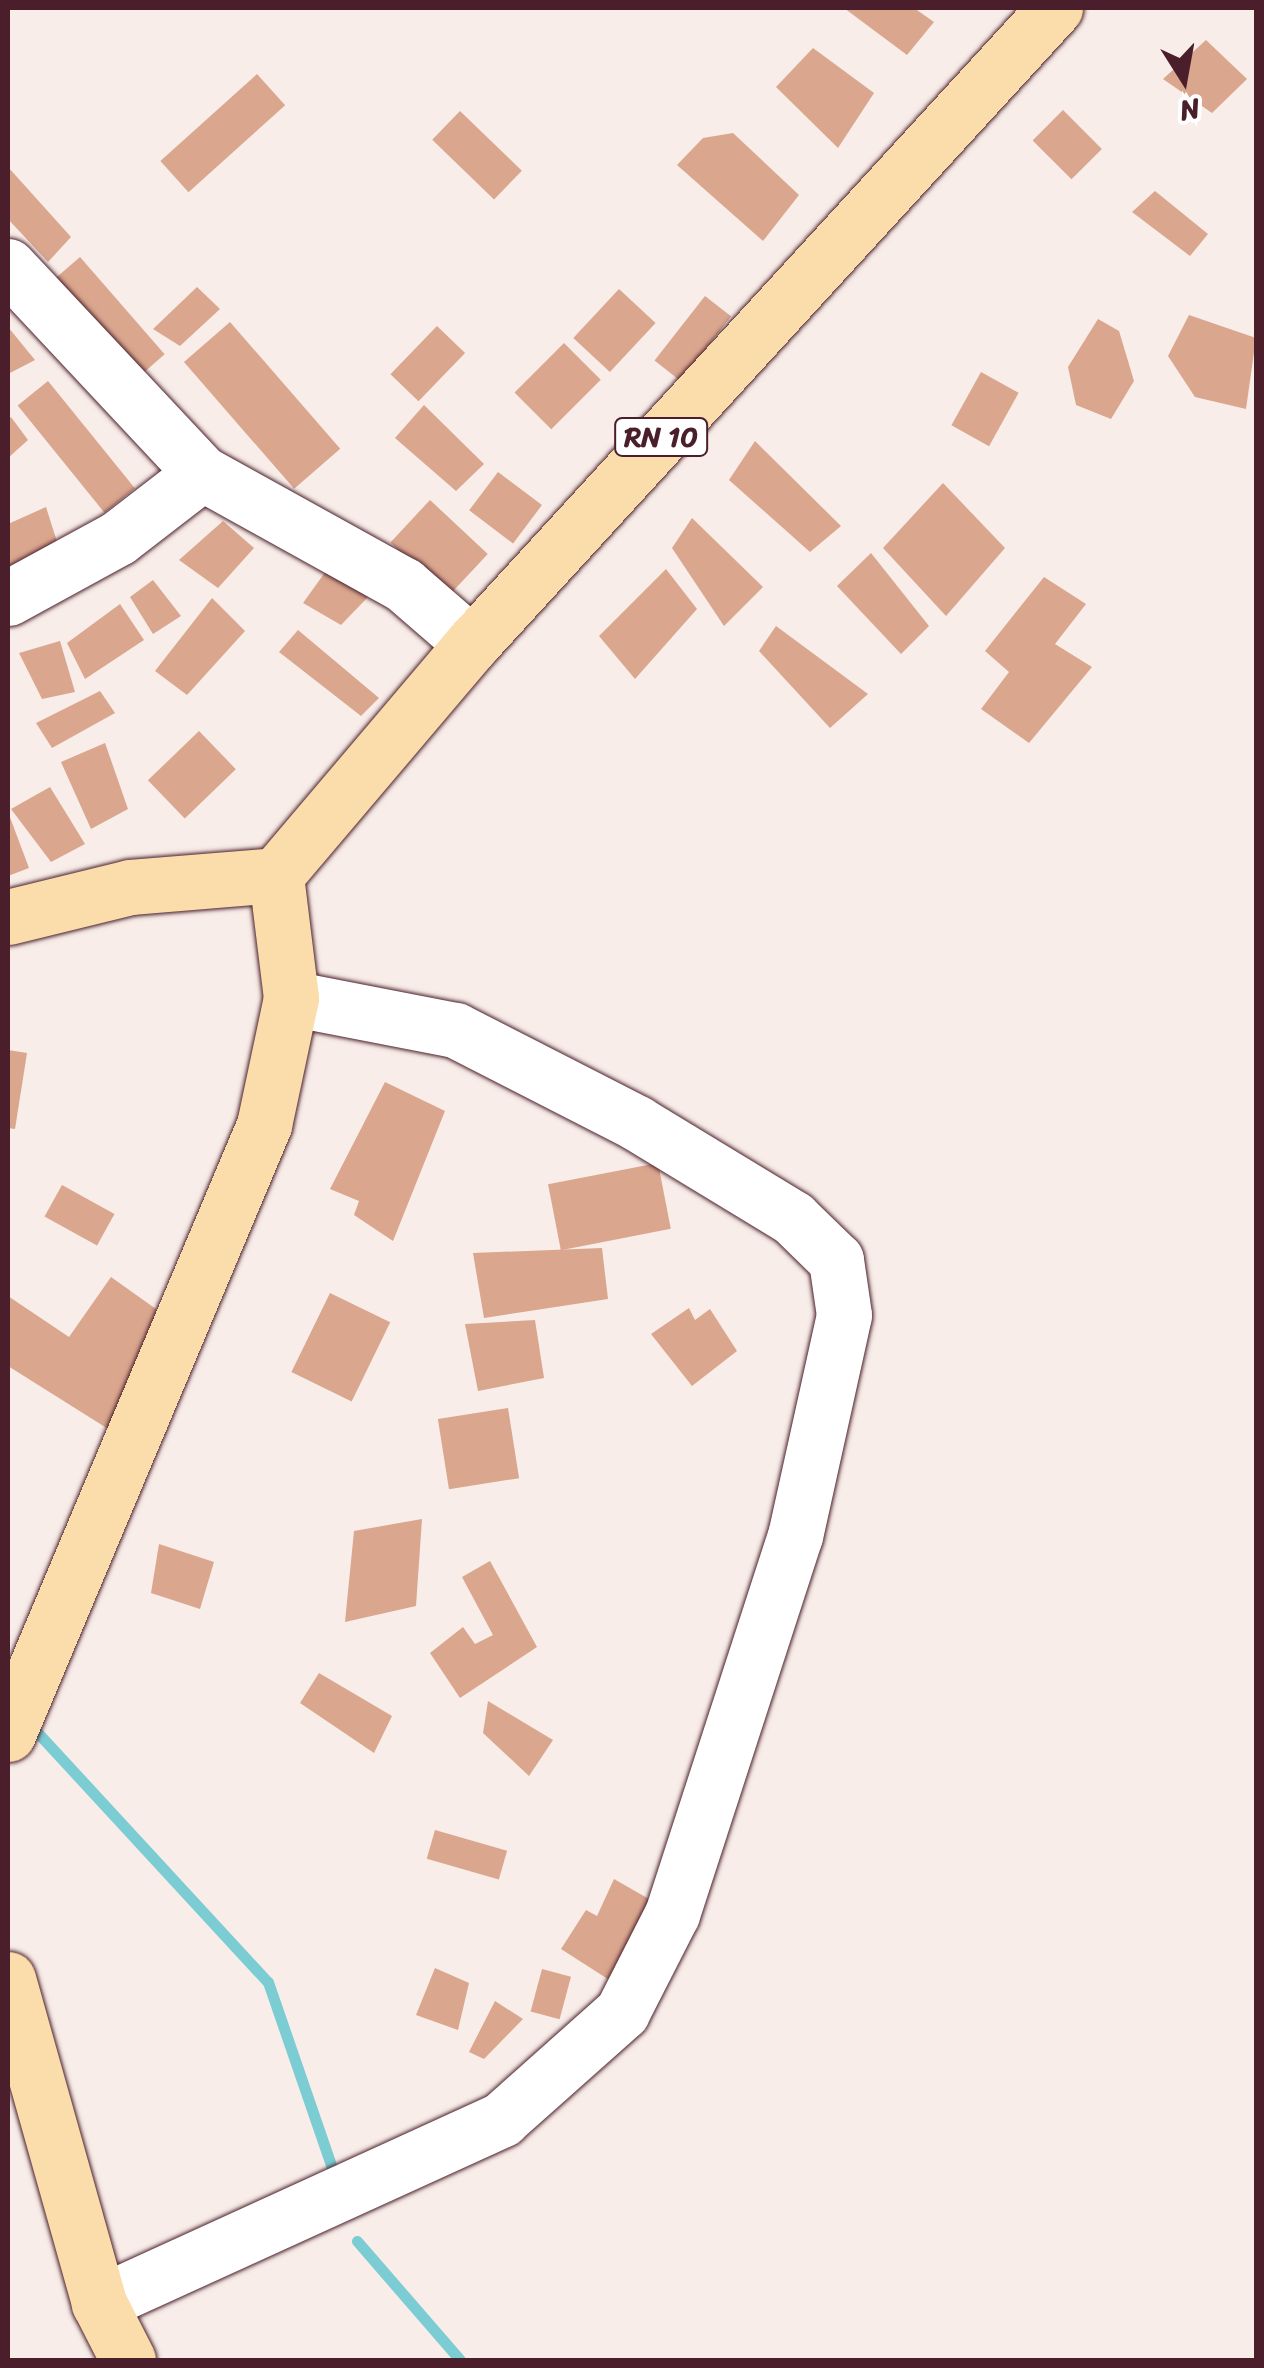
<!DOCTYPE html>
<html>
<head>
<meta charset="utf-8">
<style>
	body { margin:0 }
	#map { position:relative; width:1264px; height:2368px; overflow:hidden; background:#f8ede8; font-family:Sriracha,sans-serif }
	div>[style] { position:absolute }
	.stream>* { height:11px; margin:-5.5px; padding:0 5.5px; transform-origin:5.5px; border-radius:5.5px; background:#7bccd3 }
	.building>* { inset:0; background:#daa68e; transform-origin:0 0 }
	.roads { filter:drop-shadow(0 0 2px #4a1f2b) drop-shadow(0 0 2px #4a1f2b) }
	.minor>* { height:55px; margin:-27.5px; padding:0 27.5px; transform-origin:27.5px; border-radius:27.5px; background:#fff }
	.major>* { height:55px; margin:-27.5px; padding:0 27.5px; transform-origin:27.5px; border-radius:27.5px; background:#faddab }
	span { translate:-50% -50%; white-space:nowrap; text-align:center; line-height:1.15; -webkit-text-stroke:8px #fff; paint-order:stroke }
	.shield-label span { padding:2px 8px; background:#fff; border:2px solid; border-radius:8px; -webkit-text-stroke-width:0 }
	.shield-label { font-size:28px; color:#4a1f2b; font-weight:700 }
	.frame { position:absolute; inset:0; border:10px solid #4a1f2b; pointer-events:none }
	.north { position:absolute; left:1134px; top:30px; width:100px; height:100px; -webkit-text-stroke:8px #fff; paint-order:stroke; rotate:169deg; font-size:28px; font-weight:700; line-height:40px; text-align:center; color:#4a1f2b }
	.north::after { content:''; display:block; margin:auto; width:35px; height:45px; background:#4a1f2b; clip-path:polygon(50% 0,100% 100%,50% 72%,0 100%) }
</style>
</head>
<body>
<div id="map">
	<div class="stream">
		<i style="left:37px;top:1732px;width:340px;rotate:47.3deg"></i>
		<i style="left:268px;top:1982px;width:206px;rotate:71deg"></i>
		<i style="left:357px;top:2241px;width:157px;rotate:49.1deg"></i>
	</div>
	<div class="building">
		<i style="clip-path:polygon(844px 8px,914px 8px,934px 22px,907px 55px)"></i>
		<i style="clip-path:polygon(1206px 40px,1247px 79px,1212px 113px,1163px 79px)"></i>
		<i style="clip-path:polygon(813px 48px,874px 93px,838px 148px,776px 87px)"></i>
		<i style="left:257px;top:74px;width:42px;height:130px;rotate:48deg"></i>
		<i style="left:1063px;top:110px;width:55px;height:43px;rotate:45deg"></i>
		<i style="left:460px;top:111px;width:86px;height:40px;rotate:44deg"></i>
		<i style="clip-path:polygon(733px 133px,799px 195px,763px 241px,677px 165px,703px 138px)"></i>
		<i style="clip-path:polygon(8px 167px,71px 237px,48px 262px,8px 219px)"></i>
		<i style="clip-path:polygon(1155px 191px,1208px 234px,1190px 256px,1132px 212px)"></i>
		<i style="left:80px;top:257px;width:129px;height:31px;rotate:49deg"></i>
		<i style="clip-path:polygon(197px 287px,220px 309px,180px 346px,153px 329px)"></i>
		<i style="left:619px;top:289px;width:50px;height:67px;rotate:43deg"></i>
		<i style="left:705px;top:296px;width:33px;height:82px;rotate:38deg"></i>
		<i style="clip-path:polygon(1189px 315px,1256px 338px,1246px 409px,1195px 397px,1168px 356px)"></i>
		<i style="clip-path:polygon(1098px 319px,1119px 331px,1134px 381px,1111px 419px,1076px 405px,1068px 367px)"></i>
		<i style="left:230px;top:322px;width:168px;height:61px;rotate:49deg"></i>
		<i style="left:437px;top:326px;width:39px;height:67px;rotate:44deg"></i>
		<i style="clip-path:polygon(8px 327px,35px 360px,8px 374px)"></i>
		<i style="left:564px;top:343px;width:52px;height:70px;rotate:45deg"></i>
		<i style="left:981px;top:372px;width:43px;height:61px;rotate:29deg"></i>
		<i style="left:48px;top:381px;width:138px;height:39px;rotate:51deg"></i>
		<i style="clip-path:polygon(424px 405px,484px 464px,456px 491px,395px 438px)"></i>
		<i style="clip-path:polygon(11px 417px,28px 440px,8px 458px,8px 420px)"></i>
		<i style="clip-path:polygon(755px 441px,841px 526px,810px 552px,729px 480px)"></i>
		<i style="left:498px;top:472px;width:55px;height:48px;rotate:37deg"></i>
		<i style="clip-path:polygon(943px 483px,1005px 548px,946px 616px,883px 548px)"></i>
		<i style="left:430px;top:500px;width:79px;height:58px;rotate:43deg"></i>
		<i style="clip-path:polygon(46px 507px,59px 548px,8px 572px,8px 524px)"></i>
		<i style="clip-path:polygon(692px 518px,763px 587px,724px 626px,672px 548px)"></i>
		<i style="clip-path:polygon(223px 521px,254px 548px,218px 588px,179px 560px)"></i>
		<i style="clip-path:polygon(871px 553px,929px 626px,901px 654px,837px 586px)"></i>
		<i style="clip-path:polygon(666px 569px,697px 609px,635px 679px,599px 636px)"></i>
		<i style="clip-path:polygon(326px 571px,368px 597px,341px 625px,303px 603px)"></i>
		<i style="clip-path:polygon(1044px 577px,1086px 604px,1055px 644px,1092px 667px,1029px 743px,981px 709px,1009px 672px,985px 651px)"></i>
		<i style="clip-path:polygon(153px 580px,181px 616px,153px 634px,130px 597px)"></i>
		<i style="clip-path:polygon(212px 598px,245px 631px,187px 695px,155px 671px)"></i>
		<i style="clip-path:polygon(120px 604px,144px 640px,85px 679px,67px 643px)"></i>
		<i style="clip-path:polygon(776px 626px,868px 694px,830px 728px,759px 651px)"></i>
		<i style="clip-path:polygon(298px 630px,379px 698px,361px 716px,279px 652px)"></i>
		<i style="clip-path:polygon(60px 641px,75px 692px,42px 699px,19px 653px)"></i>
		<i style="clip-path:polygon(100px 691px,115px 713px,52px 748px,36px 723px)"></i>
		<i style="left:199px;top:731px;width:53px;height:71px;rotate:46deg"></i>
		<i style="clip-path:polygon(105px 743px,128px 809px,91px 829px,61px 762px)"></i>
		<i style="clip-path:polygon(50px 787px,85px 844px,51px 862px,11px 809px)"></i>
		<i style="clip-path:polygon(8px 812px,29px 868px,8px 876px)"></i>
		<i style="clip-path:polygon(8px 1050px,27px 1053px,15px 1129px,8px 1128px)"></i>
		<i style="clip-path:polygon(385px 1082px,445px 1111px,393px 1241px,354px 1215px,359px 1201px,330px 1189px)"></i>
		<i style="left:658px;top:1163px;width:67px;height:112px;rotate:79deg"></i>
		<i style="left:62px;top:1185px;width:60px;height:36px;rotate:29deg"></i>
		<i style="clip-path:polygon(602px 1248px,608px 1299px,484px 1318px,473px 1253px)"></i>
		<i style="clip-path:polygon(111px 1277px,170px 1319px,113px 1432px,8px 1366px,8px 1296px,69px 1337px)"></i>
		<i style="left:330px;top:1293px;width:67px;height:88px;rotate:26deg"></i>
		<i style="clip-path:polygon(689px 1308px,695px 1320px,710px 1309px,737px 1351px,692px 1386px,651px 1334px)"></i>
		<i style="clip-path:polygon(535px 1320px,544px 1378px,478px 1391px,465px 1324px)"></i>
		<i style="left:508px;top:1408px;width:71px;height:71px;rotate:81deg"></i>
		<i style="clip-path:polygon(422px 1519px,416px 1606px,345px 1622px,354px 1531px)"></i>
		<i style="clip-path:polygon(159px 1544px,214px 1562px,200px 1609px,151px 1593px)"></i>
		<i style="clip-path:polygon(490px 1561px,537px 1647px,460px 1698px,430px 1653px,463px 1627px,475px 1644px,493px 1635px,462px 1577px)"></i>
		<i style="clip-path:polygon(319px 1673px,392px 1716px,374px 1753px,300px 1703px)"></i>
		<i style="clip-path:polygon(488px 1701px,553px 1740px,529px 1776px,483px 1733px)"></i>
		<i style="left:435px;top:1830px;width:75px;height:30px;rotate:16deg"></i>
		<i style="clip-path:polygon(614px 1879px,649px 1899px,614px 1983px,561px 1949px,586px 1910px,597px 1916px)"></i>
		<i style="clip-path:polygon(435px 1968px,469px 1983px,458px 2030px,416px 2015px)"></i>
		<i style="left:542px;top:1969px;width:30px;height:44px;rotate:15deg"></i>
		<i style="clip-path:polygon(495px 2001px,523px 2019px,484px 2059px,469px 2052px)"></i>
	</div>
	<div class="roads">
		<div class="minor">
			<i style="left:8px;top:266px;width:284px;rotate:46.9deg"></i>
			<i style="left:202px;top:473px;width:231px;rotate:29deg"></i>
			<i style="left:404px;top:585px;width:90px;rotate:40.9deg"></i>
			<i style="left:8px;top:598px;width:125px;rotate:-28.6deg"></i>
			<i style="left:118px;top:538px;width:106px;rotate:-37.7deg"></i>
			<i style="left:99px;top:2303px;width:443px;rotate:-24.5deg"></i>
			<i style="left:502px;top:2119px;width:161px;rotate:-41.7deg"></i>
			<i style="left:622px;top:2012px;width:110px;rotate:-63deg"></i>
			<i style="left:672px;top:1914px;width:398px;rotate:-72deg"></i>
			<i style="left:795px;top:1536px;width:226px;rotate:-77.5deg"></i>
			<i style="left:844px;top:1315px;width:56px;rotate:-98.3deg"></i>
			<i style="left:836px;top:1260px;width:60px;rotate:-135.7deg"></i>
			<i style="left:793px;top:1218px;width:183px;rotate:-148.7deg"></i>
			<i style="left:637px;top:1123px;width:204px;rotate:-152.9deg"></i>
			<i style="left:455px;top:1030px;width:167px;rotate:-169deg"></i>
		</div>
		<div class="major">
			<i style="left:8px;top:917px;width:126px;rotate:-13.8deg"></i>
			<i style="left:130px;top:887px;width:146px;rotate:-4.7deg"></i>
			<i style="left:8px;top:1734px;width:661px;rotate:-67.2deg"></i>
			<i style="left:264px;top:1125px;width:130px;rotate:-78deg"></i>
			<i style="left:291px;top:998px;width:124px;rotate:-97deg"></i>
			<i style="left:276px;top:875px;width:303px;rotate:-49.7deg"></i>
			<i style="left:472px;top:644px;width:863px;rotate:-47.49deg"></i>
			<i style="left:8px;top:1979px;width:337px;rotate:74.3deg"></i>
			<i style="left:99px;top:2303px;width:64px;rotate:63deg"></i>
		</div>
	</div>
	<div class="shield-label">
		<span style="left:661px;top:437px">RN 10</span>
	</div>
	<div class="frame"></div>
	<div class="north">N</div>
</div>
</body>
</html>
